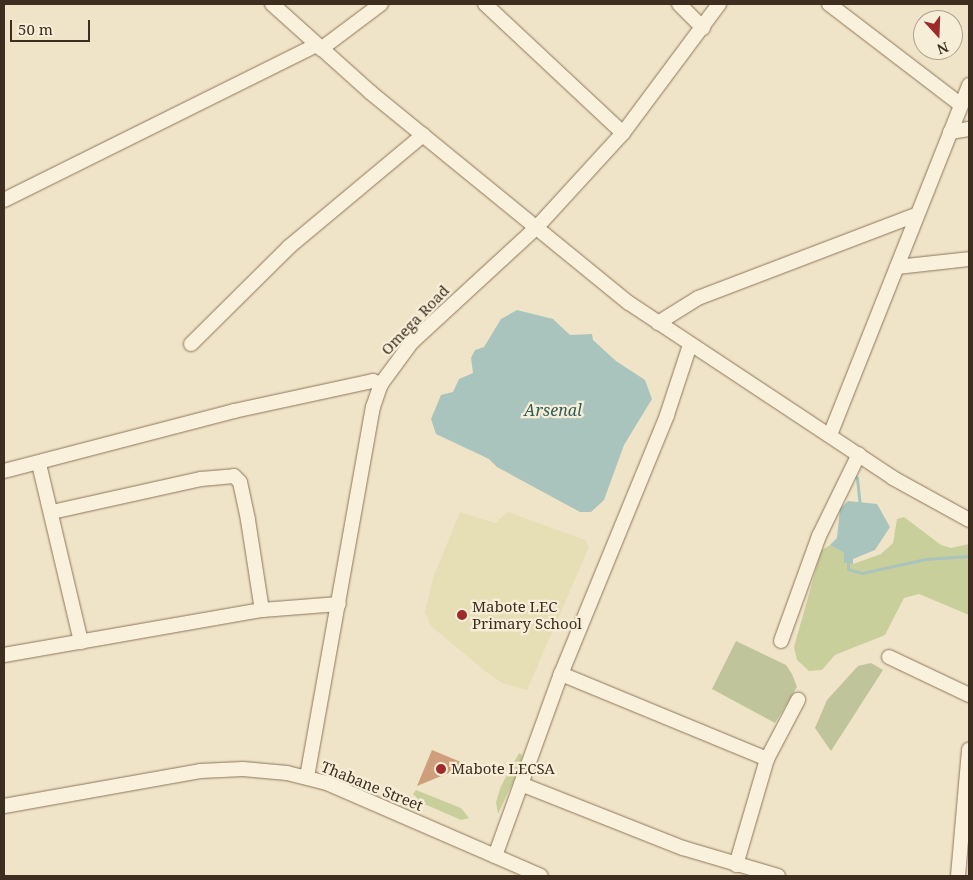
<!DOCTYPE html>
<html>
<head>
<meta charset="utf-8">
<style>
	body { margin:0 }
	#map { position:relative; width:973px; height:880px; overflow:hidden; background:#f0e4c8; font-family:"Noto Serif",serif }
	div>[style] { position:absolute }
	.farmland>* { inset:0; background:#e6deb5 }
	.green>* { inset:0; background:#c9cf9b }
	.cemetery>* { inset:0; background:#bfc49a }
	.water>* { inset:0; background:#a9c4bc }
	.stream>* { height:3px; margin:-1.5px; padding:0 1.5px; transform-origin:1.5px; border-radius:1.5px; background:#a9c4bc }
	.building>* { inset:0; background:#cf9f7d }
	.roads { filter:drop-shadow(0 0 1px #8d765c) drop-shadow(0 0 1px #8d765c) }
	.minor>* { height:14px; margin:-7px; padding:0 7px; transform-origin:7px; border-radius:7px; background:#faf1dc }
	.dots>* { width:14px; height:14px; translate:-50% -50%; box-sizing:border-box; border:2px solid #f7eed8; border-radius:50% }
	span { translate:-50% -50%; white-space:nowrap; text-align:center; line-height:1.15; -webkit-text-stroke:4.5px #f7eed8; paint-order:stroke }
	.street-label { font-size:15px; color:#3d2e20 }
	.poi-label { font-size:15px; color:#3d2e20 }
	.left { translate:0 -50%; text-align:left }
	.water-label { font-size:16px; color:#2f5d5a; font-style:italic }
	.frame { position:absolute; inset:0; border:5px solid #3d2e20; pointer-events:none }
	.north { position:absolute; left:913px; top:10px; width:50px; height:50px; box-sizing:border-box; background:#f7eed8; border:1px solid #ada18e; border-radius:50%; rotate:160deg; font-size:14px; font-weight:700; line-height:20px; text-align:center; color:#3d2e20 }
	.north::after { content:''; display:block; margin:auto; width:18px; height:22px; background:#9e2a2b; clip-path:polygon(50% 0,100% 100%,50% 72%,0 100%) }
	.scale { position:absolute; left:10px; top:20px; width:80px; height:22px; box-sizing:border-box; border:2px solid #3d2e20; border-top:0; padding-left:6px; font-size:15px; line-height:18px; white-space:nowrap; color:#3d2e20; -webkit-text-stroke:4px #f7eed8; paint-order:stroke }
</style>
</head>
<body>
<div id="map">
	<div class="farmland">
		<i style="clip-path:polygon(460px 512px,495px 523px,508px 512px,585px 540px,589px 547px,527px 690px,502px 683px,485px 671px,431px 626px,425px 612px,433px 578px)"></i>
	</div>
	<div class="green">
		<i style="clip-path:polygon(904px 517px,941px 545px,951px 548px,969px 544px,969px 615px,919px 594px,904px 598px,885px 635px,835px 655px,822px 670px,809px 671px,797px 660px,794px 647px,821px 551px,830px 545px,844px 553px,844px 563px,853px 564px,881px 554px,893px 543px,897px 519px)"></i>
		<i style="clip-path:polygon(519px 753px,522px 755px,520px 767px,498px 814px,496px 802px,501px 786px)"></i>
		<i style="clip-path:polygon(416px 790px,461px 808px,469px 818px,461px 820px,422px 803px,413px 794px)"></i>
	</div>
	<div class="cemetery">
		<i style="clip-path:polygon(736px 641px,786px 665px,792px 674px,797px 687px,775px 723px,712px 689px)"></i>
		<i style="clip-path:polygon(871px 663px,883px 670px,831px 751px,815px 728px,827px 700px,858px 666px)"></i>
	</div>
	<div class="water">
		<i style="clip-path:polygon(517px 310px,553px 319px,570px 335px,592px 334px,593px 340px,616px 361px,645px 380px,652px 399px,624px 445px,604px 500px,591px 512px,580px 512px,497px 467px,489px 459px,436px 434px,431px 419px,441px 395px,453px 392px,459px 379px,473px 373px,471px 358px,475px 350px,484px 347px,501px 319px)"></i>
		<i style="clip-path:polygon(848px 501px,877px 504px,890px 527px,875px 550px,853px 559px,853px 564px,844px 563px,844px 553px,830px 545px,837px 538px,840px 509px)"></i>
	</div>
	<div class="stream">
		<i style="left:852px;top:474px;width:6px;rotate:39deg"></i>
		<i style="left:857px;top:478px;width:27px;rotate:84deg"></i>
		<i style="left:848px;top:560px;width:9px;rotate:90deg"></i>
		<i style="left:848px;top:569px;width:15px;rotate:16deg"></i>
		<i style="left:862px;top:573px;width:65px;rotate:-12.5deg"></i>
		<i style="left:925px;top:559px;width:44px;rotate:-3.9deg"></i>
	</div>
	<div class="building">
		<i style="clip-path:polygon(432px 750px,468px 765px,417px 786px)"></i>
	</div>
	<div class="roads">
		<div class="minor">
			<i style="left:272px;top:4px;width:132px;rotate:41.9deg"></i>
			<i style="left:370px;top:92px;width:334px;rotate:39.2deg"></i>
			<i style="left:629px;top:303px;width:317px;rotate:33.5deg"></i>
			<i style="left:893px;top:478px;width:87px;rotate:28.9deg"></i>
			<i style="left:485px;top:4px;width:189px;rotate:43.1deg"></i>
			<i style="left:679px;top:4px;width:34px;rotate:45deg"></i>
			<i style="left:829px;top:4px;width:166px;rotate:37.4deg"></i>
			<i style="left:321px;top:49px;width:75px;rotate:-36.9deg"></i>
			<i style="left:950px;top:132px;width:19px;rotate:-9deg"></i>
			<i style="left:4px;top:200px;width:348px;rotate:-26.4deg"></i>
			<i style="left:897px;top:267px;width:72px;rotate:-6.3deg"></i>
			<i style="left:658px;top:323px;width:47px;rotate:-32deg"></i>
			<i style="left:698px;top:298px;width:235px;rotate:-20.9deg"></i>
			<i style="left:191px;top:344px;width:138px;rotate:-44.7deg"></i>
			<i style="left:289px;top:247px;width:175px;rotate:-39.9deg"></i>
			<i style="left:830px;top:435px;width:377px;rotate:-68.3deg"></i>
			<i style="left:39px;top:464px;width:183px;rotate:76.7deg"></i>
			<i style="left:4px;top:471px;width:238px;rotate:-14.6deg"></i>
			<i style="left:234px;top:411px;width:142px;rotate:-12.2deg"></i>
			<i style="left:373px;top:381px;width:9px;rotate:21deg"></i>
			<i style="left:52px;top:512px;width:153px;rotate:-12.5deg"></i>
			<i style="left:201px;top:479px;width:33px;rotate:-5deg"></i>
			<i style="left:234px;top:476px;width:8px;rotate:45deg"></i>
			<i style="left:240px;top:482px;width:39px;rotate:78deg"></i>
			<i style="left:248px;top:520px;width:91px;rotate:81.2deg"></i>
			<i style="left:781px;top:641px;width:112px;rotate:-70.1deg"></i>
			<i style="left:819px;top:536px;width:91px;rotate:-64deg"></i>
			<i style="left:4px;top:655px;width:262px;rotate:-9.9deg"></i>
			<i style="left:262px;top:610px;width:77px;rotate:-4.5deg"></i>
			<i style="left:889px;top:657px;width:89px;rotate:25.4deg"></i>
			<i style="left:561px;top:674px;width:223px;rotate:22.4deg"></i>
			<i style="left:307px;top:777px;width:376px;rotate:-79.9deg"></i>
			<i style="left:373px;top:407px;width:24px;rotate:-71deg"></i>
			<i style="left:381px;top:384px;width:52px;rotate:-53.6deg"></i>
			<i style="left:412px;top:342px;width:167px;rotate:-42.6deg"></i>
			<i style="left:535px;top:229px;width:130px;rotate:-47.5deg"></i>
			<i style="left:623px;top:133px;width:161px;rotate:-53.3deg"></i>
			<i style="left:521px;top:784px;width:174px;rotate:21.6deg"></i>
			<i style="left:683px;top:848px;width:99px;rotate:16.4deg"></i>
			<i style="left:4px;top:806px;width:199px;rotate:-10.1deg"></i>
			<i style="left:200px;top:771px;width:43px;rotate:-2.7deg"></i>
			<i style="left:243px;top:769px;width:44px;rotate:5.2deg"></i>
			<i style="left:287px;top:773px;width:41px;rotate:14deg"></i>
			<i style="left:327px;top:783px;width:233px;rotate:23.5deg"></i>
			<i style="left:495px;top:856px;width:194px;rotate:-70.1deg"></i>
			<i style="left:561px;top:674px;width:280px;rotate:-67.7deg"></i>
			<i style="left:667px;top:415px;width:74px;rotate:-71.8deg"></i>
			<i style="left:736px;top:865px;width:110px;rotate:-73.7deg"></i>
			<i style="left:767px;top:759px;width:67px;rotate:-62.3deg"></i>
			<i style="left:958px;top:876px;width:127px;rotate:-85deg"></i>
		</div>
	</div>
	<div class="dots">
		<i style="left:462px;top:615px;background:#9e2a2b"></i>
		<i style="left:441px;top:769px;background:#9e2a2b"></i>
	</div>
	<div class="street-label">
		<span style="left:415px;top:320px;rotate:-46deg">Omega Road</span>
		<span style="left:372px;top:786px;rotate:22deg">Thabane Street</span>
	</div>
	<div class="poi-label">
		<span class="left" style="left:472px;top:615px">Mabote LEC<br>Primary School</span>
		<span class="left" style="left:451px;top:769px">Mabote LECSA</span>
	</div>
	<div class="water-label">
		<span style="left:553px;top:410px">Arsenal</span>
	</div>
	<div class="frame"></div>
	<div class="north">N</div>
	<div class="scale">50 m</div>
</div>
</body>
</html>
